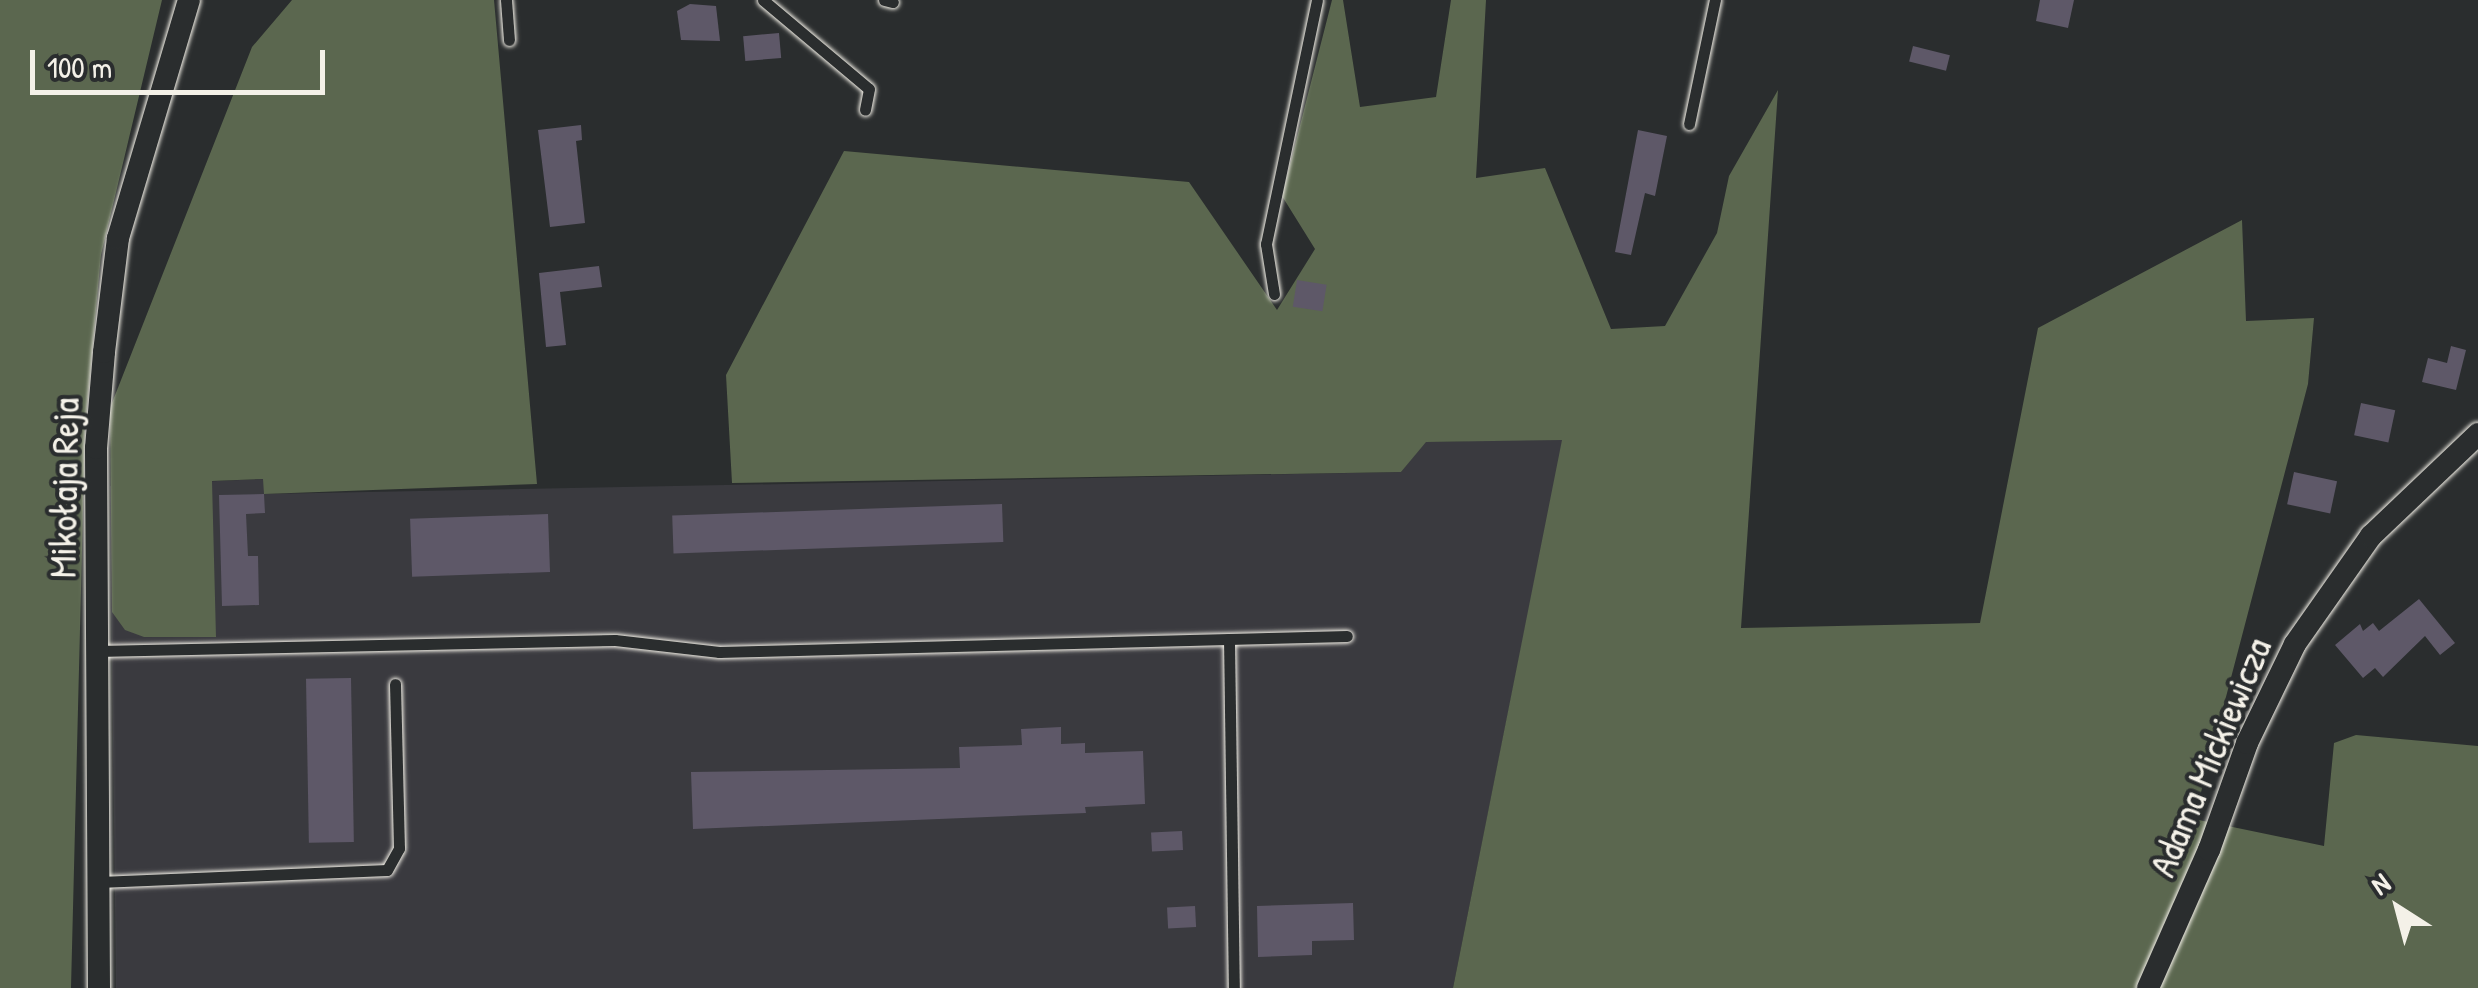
<!DOCTYPE html>
<html>
<head>
<meta charset="utf-8">
<style>
	body { margin:0 }
	#map { position:relative; width:2478px; height:988px; overflow:hidden; background:#2a2d2e; font-family:"Patrick Hand",sans-serif }
	div>[style] { position:absolute }
	.built>* { inset:0; background:#3a3a3f }
	.green>* { inset:0; background:#5b674f }
	.building>* { inset:0; background:#5e5868; transform-origin:0 0 }
	.roads { filter:drop-shadow(0 0 2px #f4f1e8) drop-shadow(0 0 2px #f4f1e8) }
	.lane>* { height:11px; margin:-5.5px; padding:0 5.5px; transform-origin:5.5px; border-radius:5.5px; background:#2a2d2e }
	.street>* { height:22px; margin:-11px; padding:0 11px; transform-origin:11px; border-radius:11px; background:#2a2d2e }
	span { translate:-50% -50%; white-space:nowrap; text-align:center; line-height:1.15; -webkit-text-stroke:8px #2a2d2e; paint-order:stroke }
	.street-label { font-size:38px; color:#f4f1e8 }
	.north { position:absolute; left:2348px; top:858px; width:100px; height:100px; -webkit-text-stroke:8px #2a2d2e; paint-order:stroke; rotate:324deg; font-size:28px; font-weight:700; line-height:40px; text-align:center; color:#f4f1e8 }
	.north::after { content:''; display:block; margin:auto; width:35px; height:45px; background:#f4f1e8; clip-path:polygon(50% 0,100% 100%,50% 72%,0 100%) }
	.scale { position:absolute; left:30px; top:50px; width:295px; height:45px; box-sizing:border-box; border:5px solid #f4f1e8; border-top:0; padding-left:12px; font-size:30px; line-height:35px; white-space:nowrap; color:#f4f1e8; -webkit-text-stroke:8px #2a2d2e; paint-order:stroke }
</style>
</head>
<body>
<div id="map">
	<div class="built">
		<i style="clip-path:polygon(1563px 439px,1453px 988px,116px 988px,110px 486px,264px 479px,265px 494px,1401px 472px,1425px 442px)"></i>
	</div>
	<div class="green">
		<i style="clip-path:polygon(0 0,162px 0,101px 255px,85px 430px,71px 988px,0 988px)"></i>
		<i style="clip-path:polygon(292px 0,494px 0,537px 484px,264px 494px,263px 479px,212px 481px,216px 637px,144px 637px,125px 630px,112px 612px,110px 408px,252px 47px)"></i>
		<i style="clip-path:polygon(1332px 0,1343px 0,1360px 107px,1436px 97px,1451px 0,1486px 0,1476px 178px,1545px 168px,1611px 329px,1665px 326px,1717px 233px,1729px 176px,1778px 90px,1741px 628px,1980px 623px,2038px 328px,2242px 220px,2246px 321px,2314px 318px,2308px 384px,2194px 819px,2324px 846px,2334px 743px,2356px 735px,2478px 746px,2478px 988px,1453px 988px,1562px 440px,1426px 442px,1401px 472px,732px 483px,726px 375px,844px 151px,1189px 182px,1277px 310px,1315px 249px,1282px 196px)"></i>
	</div>
	<div class="building">
		<i style="clip-path:polygon(2040px 0,2074px 0,2068px 28px,2036px 21px)"></i>
		<i style="clip-path:polygon(690px 4px,716px 6px,720px 41px,681px 40px,677px 11px)"></i>
		<i style="left:779px;top:33px;width:25px;height:36px;rotate:85deg"></i>
		<i style="left:1913px;top:46px;width:38px;height:16px;rotate:14deg"></i>
		<i style="clip-path:polygon(581px 125px,582px 140px,576px 141px,585px 223px,550px 227px,538px 130px)"></i>
		<i style="clip-path:polygon(1638px 130px,1667px 136px,1655px 196px,1645px 193px,1631px 255px,1615px 252px)"></i>
		<i style="clip-path:polygon(599px 266px,602px 287px,560px 292px,566px 345px,546px 347px,539px 273px)"></i>
		<i style="left:1297px;top:280px;width:30px;height:27px;rotate:9deg"></i>
		<i style="clip-path:polygon(2451px 346px,2466px 350px,2456px 390px,2422px 382px,2428px 358px,2447px 363px)"></i>
		<i style="left:2361px;top:403px;width:35px;height:33px;rotate:12deg"></i>
		<i style="left:2294px;top:472px;width:44px;height:33px;rotate:12deg"></i>
		<i style="clip-path:polygon(264px 494px,265px 513px,246px 514px,248px 556px,258px 556px,259px 605px,222px 606px,219px 495px)"></i>
		<i style="left:1002px;top:504px;width:38px;height:330px;rotate:88deg"></i>
		<i style="left:548px;top:514px;width:58px;height:138px;rotate:88deg"></i>
		<i style="clip-path:polygon(2419px 599px,2455px 643px,2440px 655px,2425px 636px,2383px 677px,2375px 668px,2363px 678px,2335px 645px,2360px 624px,2363px 631px,2373px 623px,2379px 631px)"></i>
		<i style="left:351px;top:678px;width:164px;height:45px;rotate:89deg"></i>
		<i style="clip-path:polygon(1061px 727px,1061px 744px,1085px 743px,1085px 753px,1143px 751px,1145px 804px,1085px 807px,1086px 813px,693px 829px,691px 772px,960px 768px,959px 747px,1022px 745px,1021px 729px)"></i>
		<i style="left:1182px;top:831px;width:19px;height:31px;rotate:87deg"></i>
		<i style="clip-path:polygon(1353px 903px,1354px 940px,1312px 941px,1312px 955px,1258px 957px,1257px 906px)"></i>
		<i style="left:1195px;top:906px;width:21px;height:28px;rotate:87deg"></i>
	</div>
	<div class="roads">
		<div class="lane">
			<i style="left:506px;top:0;width:40px;rotate:85.7deg"></i>
			<i style="left:763px;top:0;width:138px;rotate:40deg"></i>
			<i style="left:869px;top:89px;width:21px;rotate:101deg"></i>
			<i style="left:884px;top:0;width:9px;rotate:13deg"></i>
			<i style="left:1689px;top:124px;width:127px;rotate:-78.2deg"></i>
			<i style="left:1274px;top:294px;width:51px;rotate:-99.1deg"></i>
			<i style="left:1266px;top:244px;width:249px;rotate:-78.2deg"></i>
			<i style="left:1229px;top:639px;width:349px;rotate:89.2deg"></i>
			<i style="left:97px;top:651px;width:518px;rotate:-1.22deg"></i>
			<i style="left:615px;top:640px;width:105px;rotate:6.6deg"></i>
			<i style="left:719px;top:652px;width:628px;rotate:-1.46deg"></i>
			<i style="left:99px;top:882px;width:288px;rotate:-2.4deg"></i>
			<i style="left:387px;top:870px;width:25px;rotate:-61deg"></i>
			<i style="left:399px;top:848px;width:164px;rotate:-91.4deg"></i>
		</div>
		<div class="street">
			<i style="left:99px;top:988px;width:540px;rotate:-90.32deg"></i>
			<i style="left:96px;top:448px;width:96px;rotate:-85.2deg"></i>
			<i style="left:104px;top:352px;width:115px;rotate:-83deg"></i>
			<i style="left:118px;top:238px;width:248px;rotate:-73.4deg"></i>
			<i style="left:2148px;top:988px;width:151px;rotate:-66.2deg"></i>
			<i style="left:2209px;top:850px;width:114px;rotate:-70.4deg"></i>
			<i style="left:2247px;top:743px;width:110px;rotate:-64.1deg"></i>
			<i style="left:2295px;top:644px;width:132px;rotate:-54.9deg"></i>
			<i style="left:2371px;top:536px;width:148px;rotate:-43.6deg"></i>
		</div>
	</div>
	<div class="street-label">
		<span style="left:64px;top:488px;rotate:-89deg">Mikołaja Reja</span>
		<span style="left:2210px;top:757px;rotate:-67deg">Adama Mickiewicza</span>
	</div>
	<div class="north">N</div>
	<div class="scale">100 m</div>
</div>
</body>
</html>
